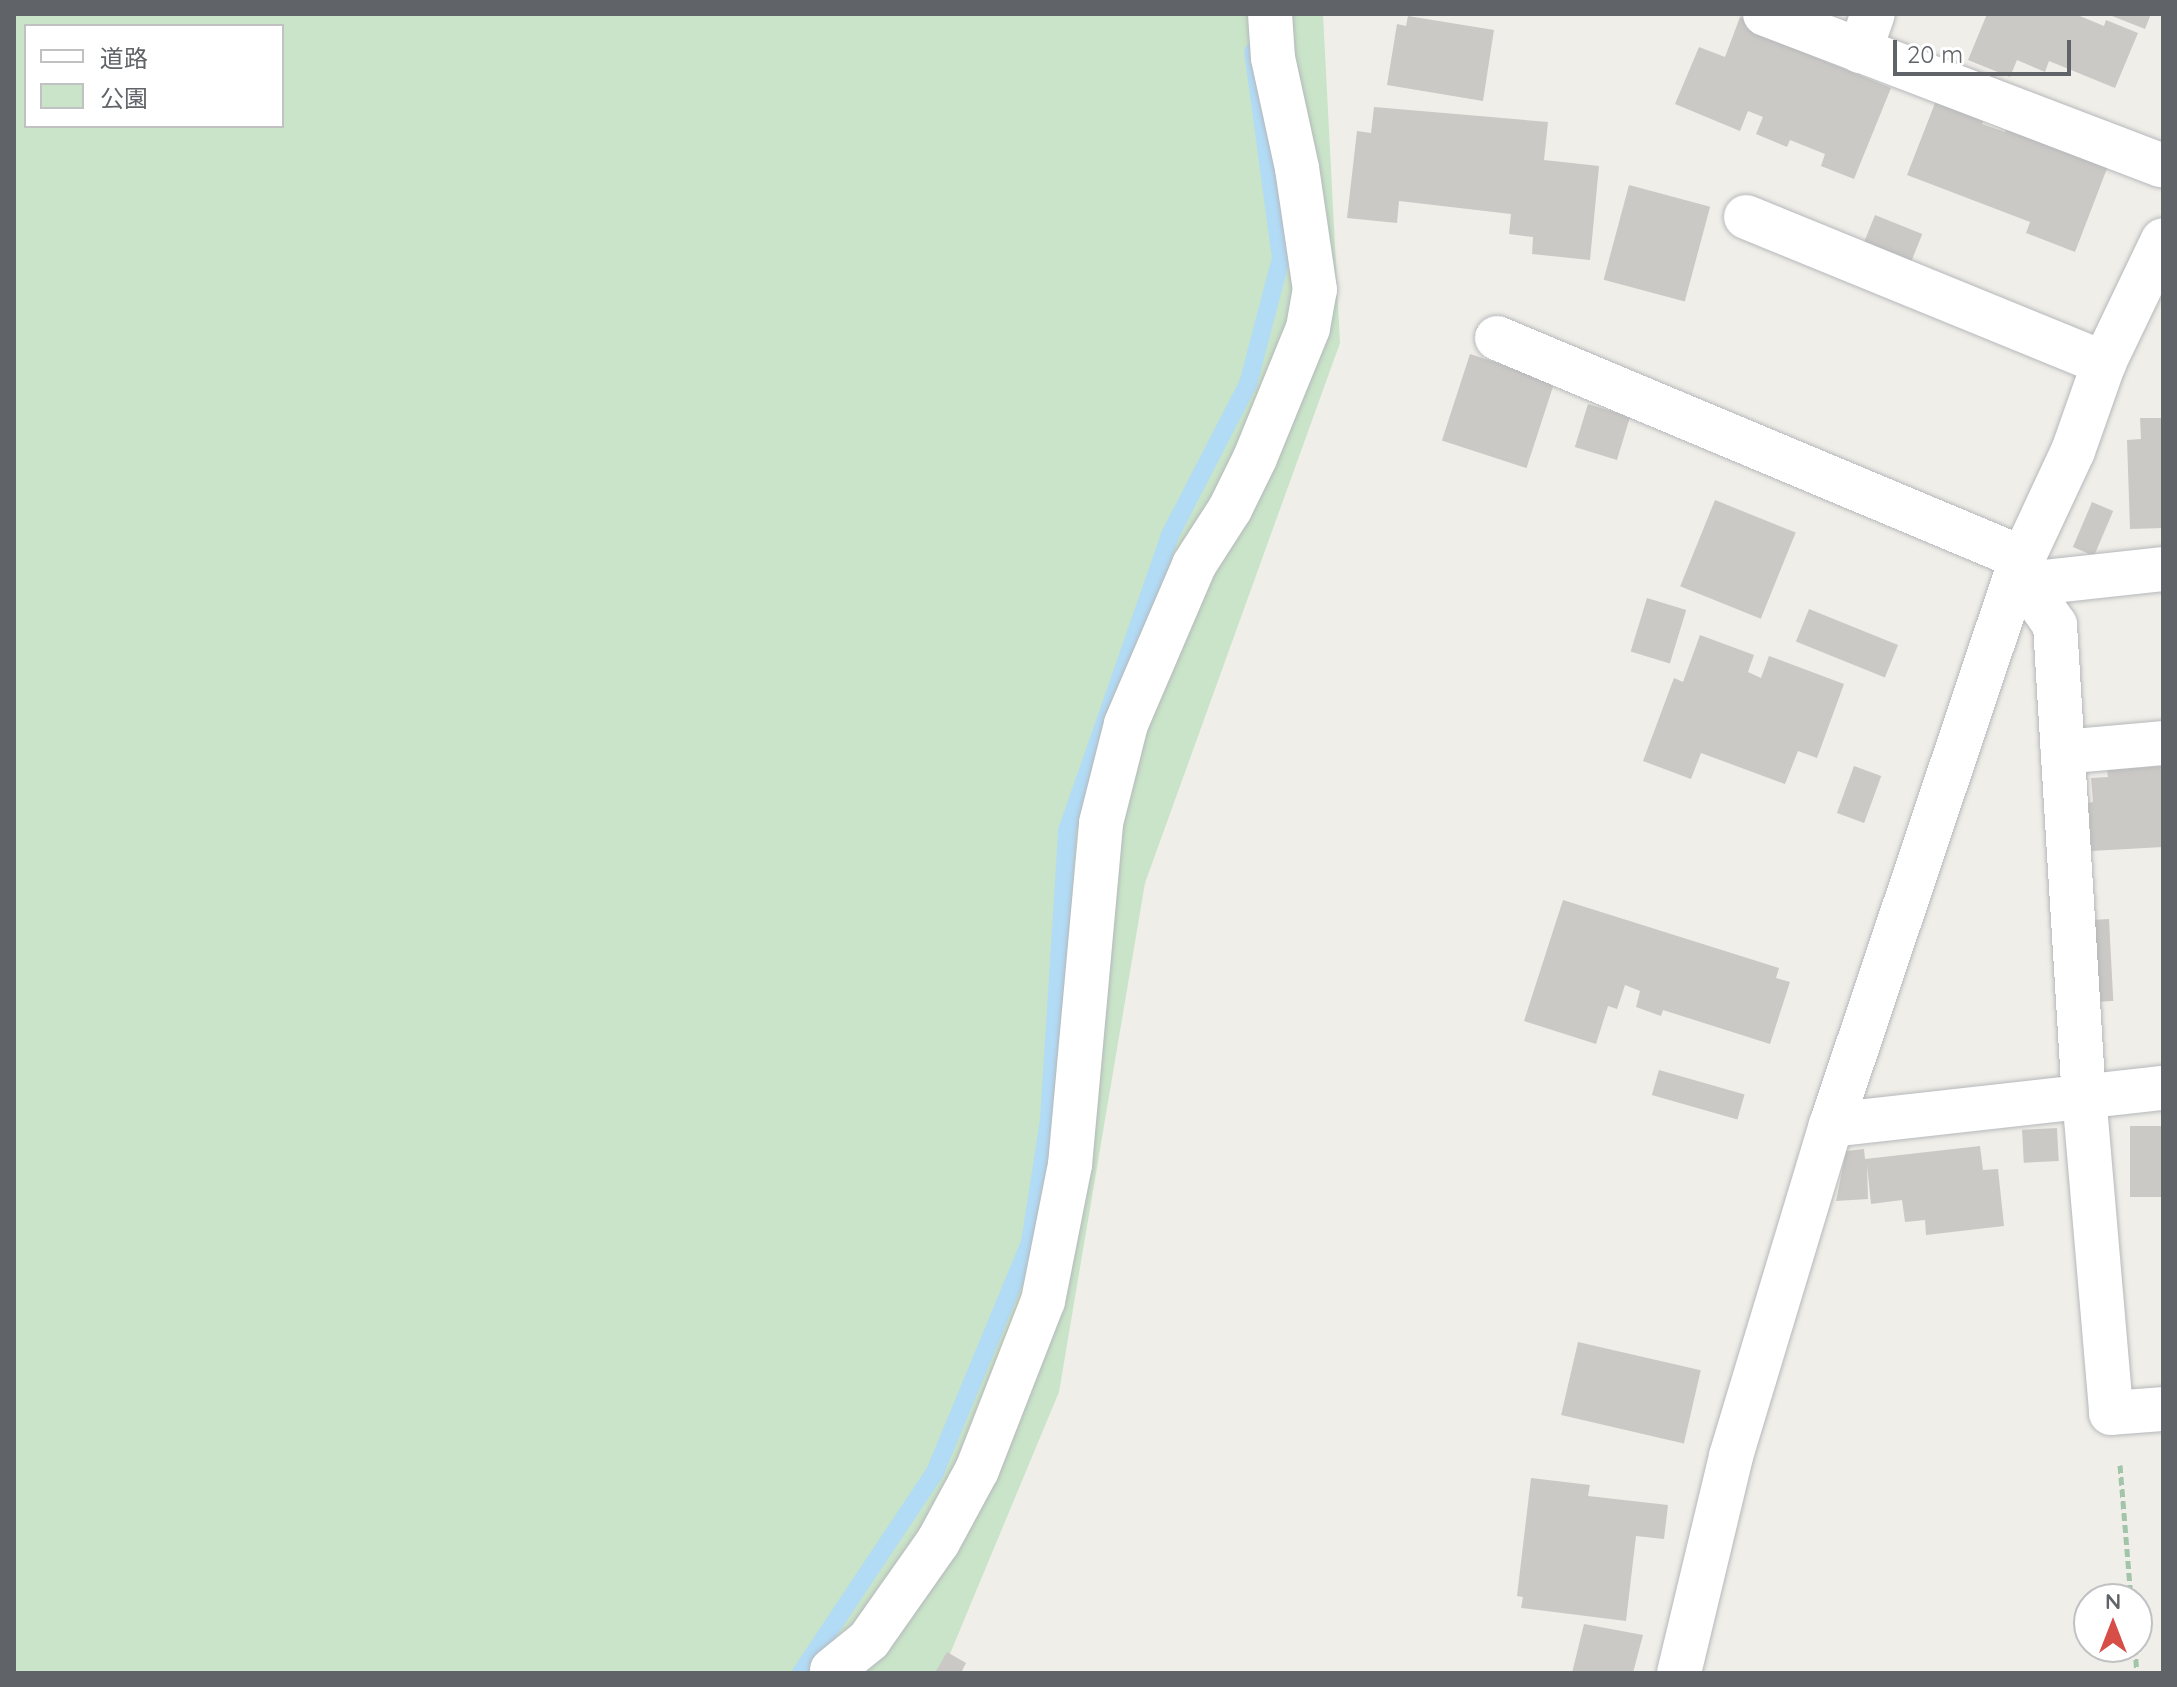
<!DOCTYPE html>
<html>
<head>
<meta charset="utf-8">
<style>
	body { margin:0 }
	#map { position:relative; width:2177px; height:1687px; overflow:hidden; background:#f0eee8; font-family:Quicksand,"Noto Sans JP",sans-serif }
	div>[style] { position:absolute }
	.green>* { inset:0; background:#c9e4c8 }
	.stream>* { height:18px; margin:-9px; padding:0 9px; transform-origin:9px; border-radius:9px; background:#b2dbf6 }
	.building>* { inset:0; background:#cbc9c5; transform-origin:0 0 }
	.path>* { height:5px; margin-top:-2.5px; transform-origin:0; background:repeating-linear-gradient(90deg,#a2c5aa 0 8px,transparent 0 12px) }
	.roads { filter:drop-shadow(0 0 2px #b5b8bb) drop-shadow(0 0 2px #b5b8bb) }
	.minor>* { height:44px; margin:-22px; padding:0 22px; transform-origin:22px; border-radius:22px; background:#fff }
	span { translate:-50% -50%; white-space:nowrap; text-align:center; line-height:1.15; -webkit-text-stroke:6px #fff; paint-order:stroke }
	.frame { position:absolute; inset:0; border:16px solid #606367; pointer-events:none }
	.legend { position:absolute; left:24px; top:24px; width:260px; height:104px; box-sizing:border-box; background:#fff; border:2px solid #bfc1c2; margin:0; padding:10px 14px; list-style:none; font-size:24px; color:#606367 }
	.legend li { display:flex; align-items:center; gap:16px; height:40px }
	.legend b { width:40px; border:2px solid #bfc1c2 }
	.north { position:absolute; left:2073px; top:1583px; width:80px; height:80px; box-sizing:border-box; background:#fff; border:2px solid #bfc1c2; border-radius:50%; rotate:0deg; font-size:22px; font-weight:700; line-height:32px; text-align:center; color:#606367 }
	.north::after { content:''; display:block; margin:auto; width:28px; height:36px; background:#d74d47; clip-path:polygon(50% 0,100% 100%,50% 72%,0 100%) }
	.scale { position:absolute; left:1893px; top:40px; width:178px; height:36px; box-sizing:border-box; border:4px solid #606367; border-top:0; padding-left:10px; font-size:24px; line-height:28px; white-space:nowrap; color:#606367; -webkit-text-stroke:6px #fff; paint-order:stroke }
</style>
</head>
<body>
<div id="map">
	<div class="green">
		<i style="clip-path:polygon(evenodd,14px 14px,1323px 14px,1340px 343px,1145px 883px,1059px 1392px,942px 1673px,14px 1673px,14px 14px,26px 26px,282px 26px,282px 126px,26px 126px,26px 26px)"></i>
	</div>
	<div class="stream">
		<i style="left:801px;top:1673px;width:242px;rotate:-56.3deg"></i>
		<i style="left:935px;top:1472px;width:248px;rotate:-67.5deg"></i>
		<i style="left:1030px;top:1243px;width:124px;rotate:-81.2deg"></i>
		<i style="left:1049px;top:1120px;width:290px;rotate:-86.4deg"></i>
		<i style="left:1067px;top:831px;width:313px;rotate:-70.8deg"></i>
		<i style="left:1170px;top:535px;width:170px;rotate:-62.7deg"></i>
		<i style="left:1248px;top:384px;width:130px;rotate:-75.3deg"></i>
		<i style="left:1281px;top:258px;width:208px;rotate:-97.7deg"></i>
	</div>
	<div class="building">
		<i style="clip-path:polygon(1987px 14px,2075px 14px,2104px 26px,2106px 20px,2138px 33px,2115px 88px,2049px 61px,2045px 72px,2017px 60px,2010px 77px,1968px 60px)"></i>
		<i style="clip-path:polygon(2107px 14px,2151px 14px,2145px 29px)"></i>
		<i style="clip-path:polygon(1408px 16px,1494px 30px,1483px 101px,1387px 85px,1397px 24px,1406px 26px)"></i>
		<i style="clip-path:polygon(1740px 17px,1813px 47px,1810px 55px,1891px 88px,1854px 179px,1821px 166px,1825px 154px,1790px 140px,1787px 147px,1756px 134px,1763px 117px,1748px 111px,1740px 131px,1675px 104px,1699px 47px,1725px 57px)"></i>
		<i style="clip-path:polygon(1937px 98px,1985px 117px,1982px 124px,2005px 132px,2010px 119px,2111px 158px,2075px 252px,2026px 233px,2030px 222px,1907px 175px)"></i>
		<i style="clip-path:polygon(1374px 107px,1548px 122px,1544px 160px,1599px 166px,1590px 260px,1532px 254px,1533px 237px,1509px 234px,1511px 214px,1399px 201px,1397px 223px,1347px 218px,1357px 131px,1371px 133px)"></i>
		<i style="left:1629px;top:185px;width:84px;height:98px;rotate:15deg"></i>
		<i style="left:1875px;top:215px;width:51px;height:36px;rotate:22deg"></i>
		<i style="left:1470px;top:354px;width:89px;height:91px;rotate:18deg"></i>
		<i style="left:1588px;top:404px;width:44px;height:45px;rotate:17deg"></i>
		<i style="clip-path:polygon(2140px 418px,2163px 418px,2163px 528px,2130px 529px,2127px 440px,2141px 439px)"></i>
		<i style="left:1715px;top:500px;width:87px;height:93px;rotate:22deg"></i>
		<i style="left:2092px;top:502px;width:23px;height:49px;rotate:23deg"></i>
		<i style="left:1647px;top:598px;width:41px;height:56px;rotate:17deg"></i>
		<i style="left:1809px;top:609px;width:96px;height:35px;rotate:22deg"></i>
		<i style="clip-path:polygon(1700px 635px,1754px 655px,1748px 672px,1761px 678px,1769px 656px,1844px 684px,1817px 758px,1798px 751px,1785px 784px,1701px 753px,1691px 779px,1643px 761px,1674px 678px,1683px 682px)"></i>
		<i style="left:1854px;top:766px;width:29px;height:50px;rotate:20deg"></i>
		<i style="clip-path:polygon(2163px 766px,2163px 847px,2091px 851px,2088px 803px,2093px 802px,2091px 778px,2108px 777px,2107px 770px)"></i>
		<i style="clip-path:polygon(1563px 900px,1779px 968px,1776px 978px,1790px 982px,1770px 1044px,1663px 1010px,1661px 1016px,1636px 1007px,1640px 991px,1625px 985px,1617px 1009px,1608px 1006px,1596px 1044px,1524px 1021px)"></i>
		<i style="left:2109px;top:919px;width:82px;height:22px;rotate:87deg"></i>
		<i style="left:1659px;top:1070px;width:89px;height:26px;rotate:16deg"></i>
		<i style="left:2163px;top:1126px;width:71px;height:33px;rotate:90deg"></i>
		<i style="left:2057px;top:1128px;width:33px;height:35px;rotate:87deg"></i>
		<i style="clip-path:polygon(1980px 1146px,1983px 1170px,1998px 1169px,2004px 1226px,1926px 1235px,1925px 1220px,1905px 1222px,1902px 1200px,1871px 1204px,1867px 1165px,1868px 1199px,1836px 1201px,1846px 1151px,1864px 1149px,1865px 1159px)"></i>
		<i style="left:1578px;top:1342px;width:126px;height:75px;rotate:13deg"></i>
		<i style="clip-path:polygon(1531px 1478px,1590px 1485px,1588px 1496px,1668px 1505px,1664px 1539px,1636px 1536px,1626px 1621px,1521px 1608px,1523px 1597px,1517px 1596px)"></i>
		<i style="clip-path:polygon(1584px 1624px,1643px 1635px,1633px 1673px,1572px 1673px)"></i>
		<i style="clip-path:polygon(947px 1652px,966px 1663px,961px 1673px,935px 1673px)"></i>
	</div>
	<div class="path">
		<i style="left:2120px;top:1465px;width:134px;rotate:85.3deg"></i>
		<i style="left:2135px;top:1647px;width:26px;rotate:86deg"></i>
	</div>
	<div class="roads">
		<div class="minor">
			<i style="left:1765px;top:14px;width:424px;rotate:20.9deg"></i>
			<i style="left:1860px;top:51px;width:39px;rotate:-71deg"></i>
			<i style="left:1746px;top:217px;width:387px;rotate:22.2deg"></i>
			<i style="left:1497px;top:338px;width:569px;rotate:22.74deg"></i>
			<i style="left:2017px;top:571px;width:66px;rotate:54.9deg"></i>
			<i style="left:2055px;top:625px;width:471px;rotate:86.5deg"></i>
			<i style="left:2084px;top:1095px;width:319px;rotate:85.1deg"></i>
			<i style="left:2111px;top:1413px;width:52px;rotate:-4.4deg"></i>
			<i style="left:2026px;top:584px;width:138px;rotate:-6.2deg"></i>
			<i style="left:2063px;top:752px;width:100px;rotate:-5.1deg"></i>
			<i style="left:1831px;top:1125px;width:334px;rotate:-6.4deg"></i>
			<i style="left:832px;top:1670px;width:48px;rotate:-39deg"></i>
			<i style="left:869px;top:1640px;width:120px;rotate:-54.9deg"></i>
			<i style="left:938px;top:1542px;width:82px;rotate:-61.6deg"></i>
			<i style="left:977px;top:1470px;width:181px;rotate:-68.7deg"></i>
			<i style="left:1043px;top:1301px;width:139px;rotate:-78.8deg"></i>
			<i style="left:1070px;top:1165px;width:343px;rotate:-84.8deg"></i>
			<i style="left:1101px;top:823px;width:102px;rotate:-75.8deg"></i>
			<i style="left:1126px;top:724px;width:173px;rotate:-66.8deg"></i>
			<i style="left:1194px;top:565px;width:67px;rotate:-57.3deg"></i>
			<i style="left:1230px;top:509px;width:57px;rotate:-63.9deg"></i>
			<i style="left:1255px;top:458px;width:140px;rotate:-67.8deg"></i>
			<i style="left:1308px;top:328px;width:39px;rotate:-80deg"></i>
			<i style="left:1315px;top:290px;width:123px;rotate:-98.4deg"></i>
			<i style="left:1297px;top:168px;width:113px;rotate:-102.3deg"></i>
			<i style="left:1273px;top:58px;width:44px;rotate:-93.9deg"></i>
			<i style="left:1679px;top:1673px;width:223px;rotate:-76.5deg"></i>
			<i style="left:1731px;top:1456px;width:346px;rotate:-73.2deg"></i>
			<i style="left:1831px;top:1125px;width:584px;rotate:-71.44deg"></i>
			<i style="left:2017px;top:571px;width:132px;rotate:-65deg"></i>
			<i style="left:2073px;top:451px;width:93px;rotate:-70.6deg"></i>
			<i style="left:2104px;top:363px;width:136px;rotate:-64.4deg"></i>
		</div>
	</div>
	<div class="frame"></div>
	<ul class="legend">
	<li><b style="height:10px;background:#fff"></b>道路</li>
	<li><b style="height:22px;background:#c9e4c8"></b>公園</li>
	</ul>
	<div class="north">N</div>
	<div class="scale">20 m</div>
</div>
</body>
</html>
